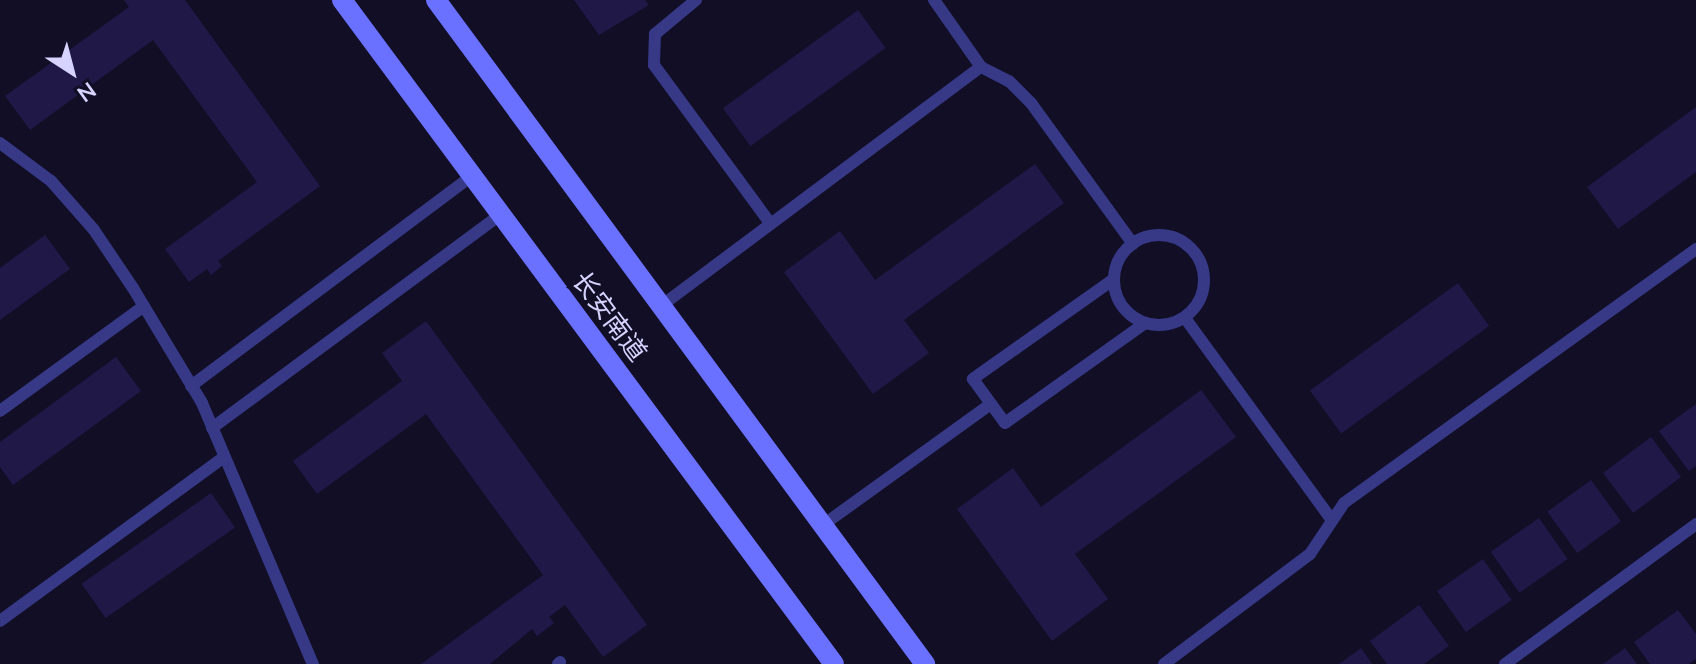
<!DOCTYPE html>
<html>
<head>
<meta charset="utf-8">
<style>
	body { margin:0 }
	#map { position:relative; width:1696px; height:664px; overflow:hidden; background:#110e26; font-family:"Nunito Sans","Noto Sans SC",sans-serif }
	div>[style] { position:absolute }
	.building>* { inset:0; background:#201948; transform-origin:0 0 }
	.service>* { height:12px; margin:-6px; padding:0 6px; transform-origin:6px; border-radius:6px; background:#373987 }
	.service>.ring { margin:-6px; padding:0; box-sizing:content-box; background:none; border:12px solid #373987; border-radius:50% }
	.secondary>* { height:20px; margin:-10px; padding:0 10px; transform-origin:10px; border-radius:10px; background:#6a70ff }
	span { translate:-50% -50%; white-space:nowrap; text-align:center; line-height:1.15; -webkit-text-stroke:8px #110e26; paint-order:stroke }
	.street-label { font-size:26px; color:#d6d3ff }
	.north { position:absolute; left:32px; top:32px; width:80px; height:80px; -webkit-text-stroke:6px #110e26; paint-order:stroke; rotate:144deg; font-size:22px; font-weight:700; line-height:32px; text-align:center; color:#d6d3ff }
	.north::after { content:''; display:block; margin:auto; width:28px; height:36px; background:#d6d3ff; clip-path:polygon(50% 0,100% 100%,50% 72%,0 100%) }
</style>
</head>
<body>
<div id="map">
	<div class="building">
		<i style="clip-path:polygon(124px 0,185px 0,320px 186px,218px 261px,222px 266px,211px 275px,207px 269px,189px 282px,165px 249px,257px 182px,153px 40px,30px 130px,5px 96px,129px 7px)"></i>
		<i style="clip-path:polygon(574px 0,645px 0,649px 5px,599px 35px)"></i>
		<i style="left:858px;top:10px;width:47px;height:167px;rotate:54deg"></i>
		<i style="clip-path:polygon(1696px 107px,1696px 172px,1618px 229px,1587px 187px)"></i>
		<i style="clip-path:polygon(1035px 164px,1064px 203px,904px 320px,929px 353px,873px 394px,784px 272px,840px 231px,875px 280px)"></i>
		<i style="clip-path:polygon(45px 235px,70px 269px,0 320px,0 268px)"></i>
		<i style="left:1458px;top:283px;width:53px;height:183px;rotate:54deg"></i>
		<i style="clip-path:polygon(426px 321px,647px 625px,603px 657px,565px 605px,549px 617px,554px 623px,537px 636px,532px 629px,490px 664px,421px 664px,543px 575px,426px 414px,317px 494px,293px 461px,402px 381px,382px 353px)"></i>
		<i style="clip-path:polygon(116px 357px,141px 391px,13px 485px,0 467px,0 442px)"></i>
		<i style="clip-path:polygon(1201px 390px,1236px 437px,1075px 554px,1108px 599px,1052px 641px,957px 509px,1013px 468px,1041px 507px)"></i>
		<i style="clip-path:polygon(1696px 404px,1696px 466px,1689px 471px,1659px 431px)"></i>
		<i style="left:1651px;top:437px;width:50px;height:60px;rotate:53deg"></i>
		<i style="left:1591px;top:480px;width:51px;height:54px;rotate:54deg"></i>
		<i style="left:211px;top:493px;width:42px;height:158px;rotate:55deg"></i>
		<i style="left:1539px;top:518px;width:50px;height:59px;rotate:55deg"></i>
		<i style="left:1483px;top:559px;width:50px;height:56px;rotate:55deg"></i>
		<i style="clip-path:polygon(1419px 605px,1449px 646px,1424px 664px,1387px 664px,1370px 641px)"></i>
		<i style="clip-path:polygon(1678px 610px,1696px 634px,1696px 659px,1689px 664px,1650px 664px,1634px 642px)"></i>
		<i style="clip-path:polygon(1361px 648px,1372px 664px,1339px 664px)"></i>
		<i style="clip-path:polygon(1625px 648px,1637px 664px,1603px 664px)"></i>
	</div>
	<div class="service">
		<i style="left:696px;top:0;width:53px;rotate:140.3deg"></i>
		<i style="left:655px;top:34px;width:31px;rotate:92deg"></i>
		<i style="left:654px;top:65px;width:197px;rotate:53.7deg"></i>
		<i style="left:981px;top:67px;width:31px;rotate:27deg"></i>
		<i style="left:1009px;top:81px;width:31px;rotate:45deg"></i>
		<i style="left:1031px;top:103px;width:174px;rotate:54.1deg"></i>
		<i style="left:0;top:143px;width:64px;rotate:36.7deg"></i>
		<i style="left:51px;top:181px;width:65px;rotate:48.7deg"></i>
		<i style="left:94px;top:230px;width:70px;rotate:56.1deg"></i>
		<i style="left:133px;top:288px;width:134px;rotate:59deg"></i>
		<i style="left:202px;top:403px;width:284px;rotate:67deg"></i>
		<i class="ring" style="left:1114px;top:235px;width:78px;height:78px"></i>
		<i style="left:1114px;top:279px;width:173px;rotate:144.7deg"></i>
		<i style="left:973px;top:379px;width:54px;rotate:54deg"></i>
		<i style="left:1005px;top:423px;width:172px;rotate:-35.5deg"></i>
		<i style="left:661px;top:306px;width:399px;rotate:-36.8deg"></i>
		<i style="left:981px;top:67px;width:82px;rotate:-125deg"></i>
		<i style="left:1185px;top:318px;width:248px;rotate:54deg"></i>
		<i style="left:191px;top:386px;width:351px;rotate:-36.8deg"></i>
		<i style="left:0;top:411px;width:178px;rotate:-36.1deg"></i>
		<i style="left:212px;top:428px;width:360px;rotate:-36.5deg"></i>
		<i style="left:823px;top:525px;width:207px;rotate:-35.8deg"></i>
		<i style="left:0;top:621px;width:278px;rotate:-36.2deg"></i>
		<i style="left:558px;top:664px;width:3px;rotate:-45deg"></i>
		<i style="left:1164px;top:664px;width:183px;rotate:-37deg"></i>
		<i style="left:1310px;top:554px;width:61px;rotate:-56.3deg"></i>
		<i style="left:1344px;top:503px;width:434px;rotate:-35.8deg"></i>
		<i style="left:1505px;top:664px;width:237px;rotate:-36.2deg"></i>
	</div>
	<div class="secondary">
		<i style="left:342px;top:0;width:826px;rotate:53.46deg"></i>
		<i style="left:436px;top:0;width:825px;rotate:53.63deg"></i>
	</div>
	<div class="street-label">
		<span style="left:609px;top:317px;rotate:53deg">长安南道</span>
	</div>
	<div class="north">N</div>
</div>
</body>
</html>
